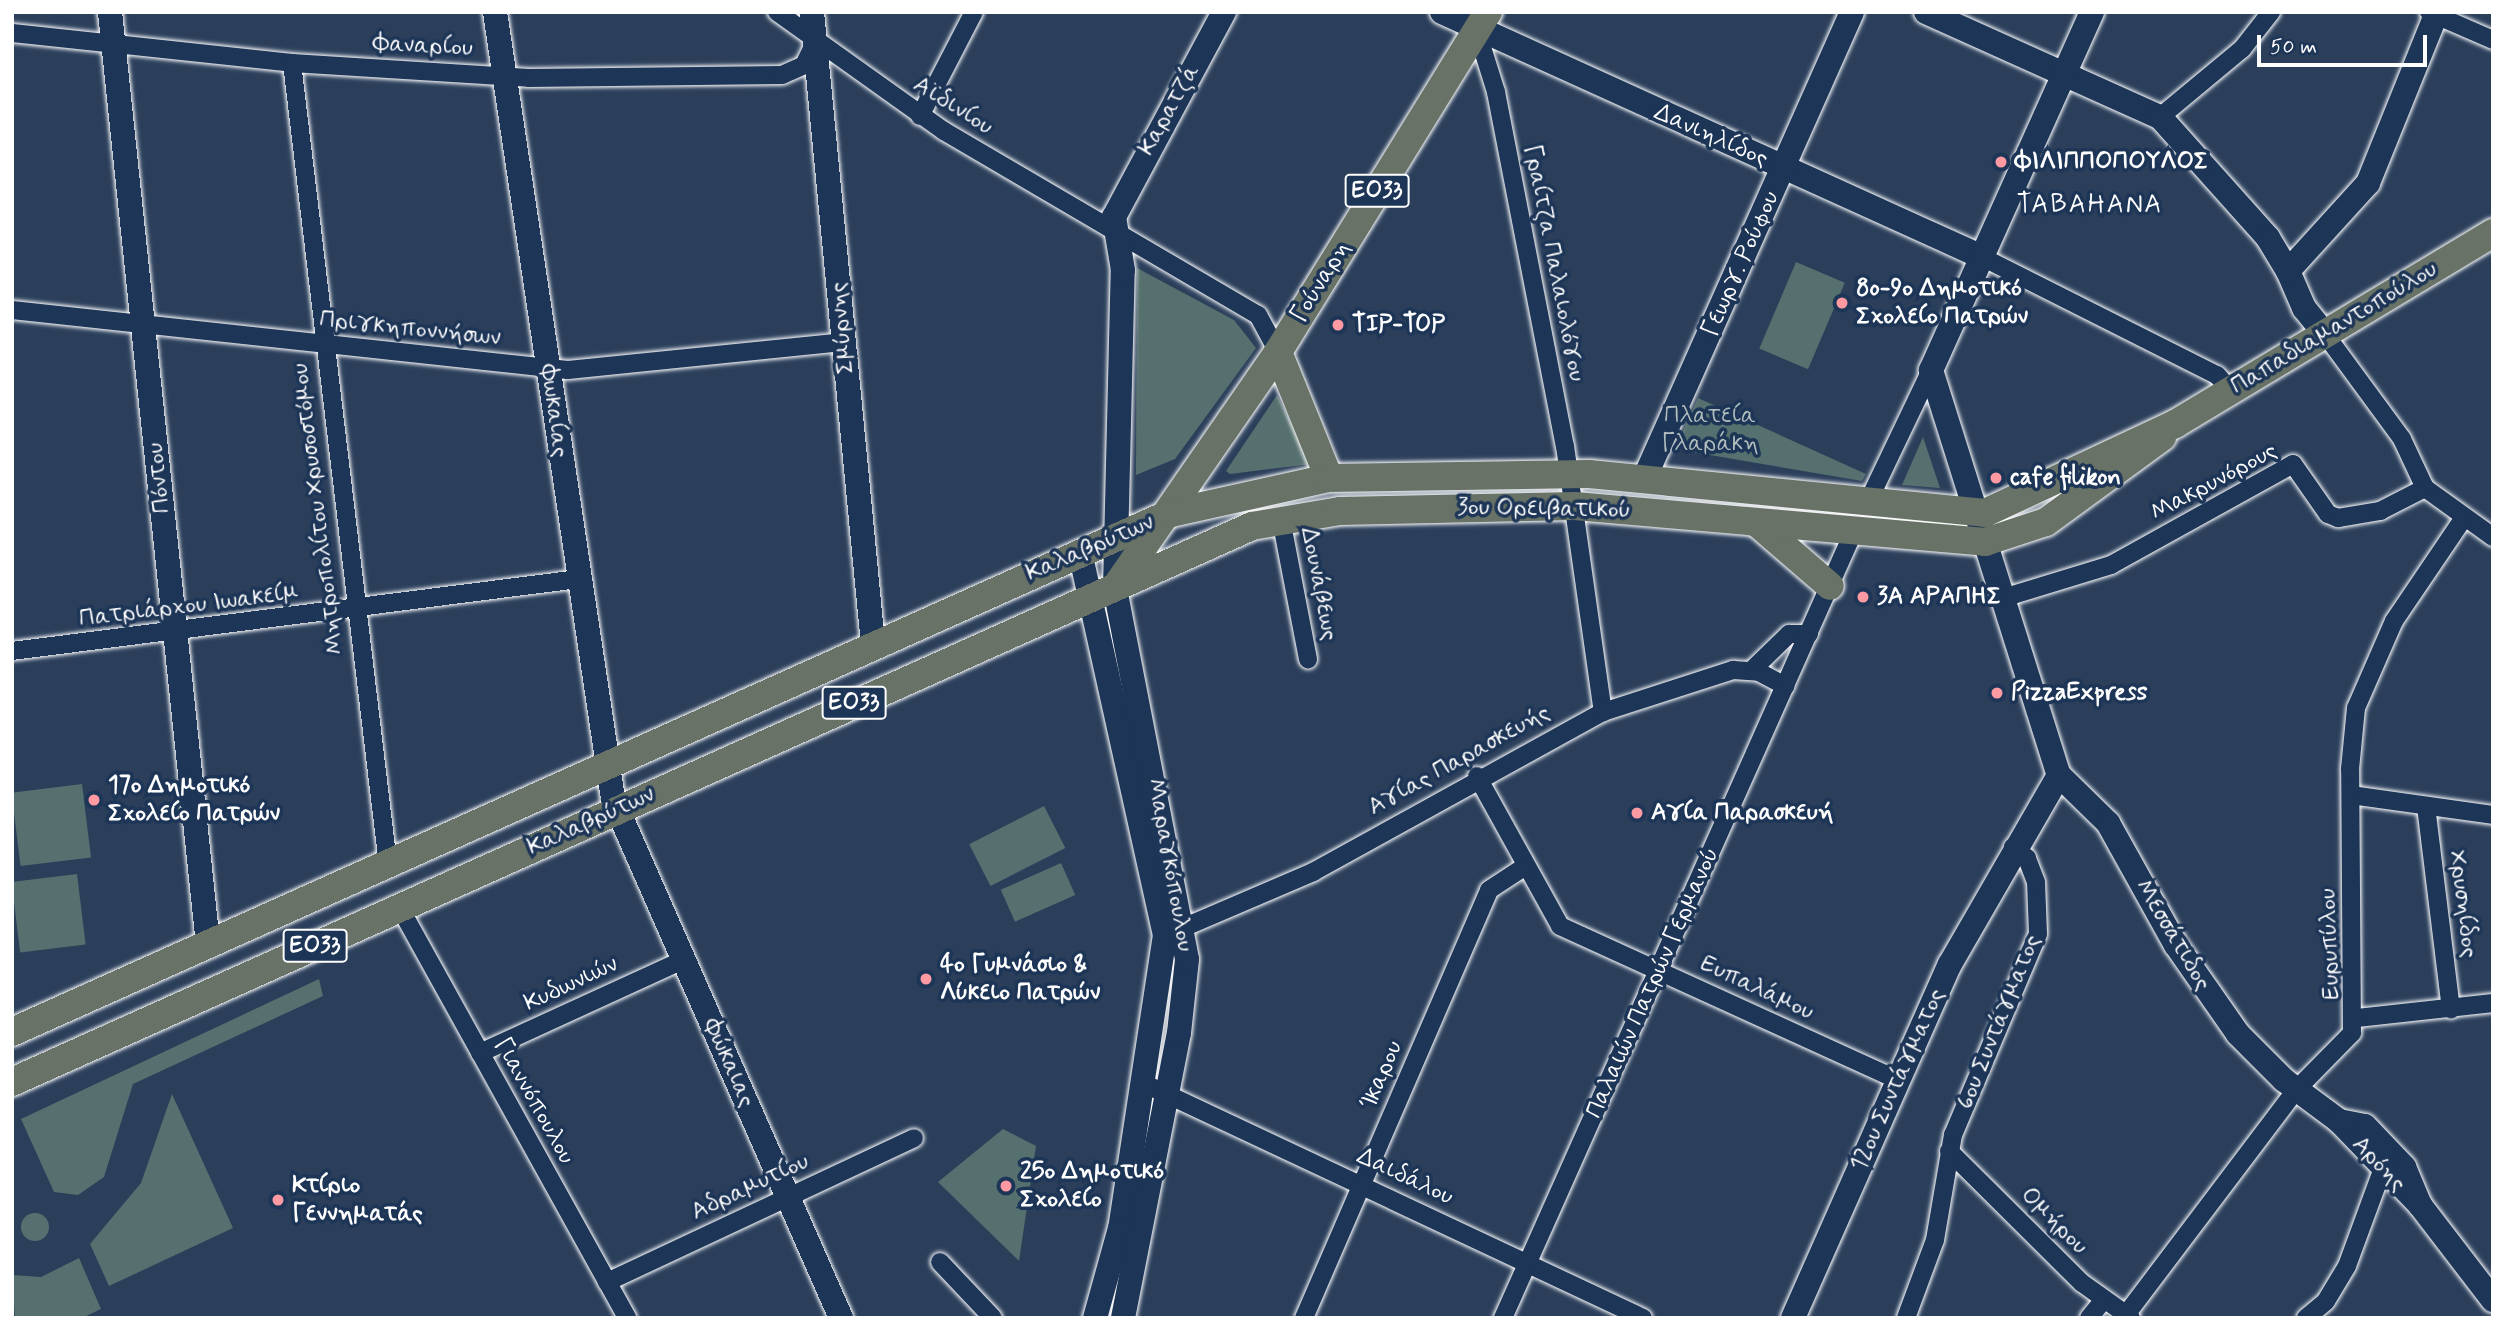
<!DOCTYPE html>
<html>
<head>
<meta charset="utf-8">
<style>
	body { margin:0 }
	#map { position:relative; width:2505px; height:1330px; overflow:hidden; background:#2b3f5b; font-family:Mynerve,sans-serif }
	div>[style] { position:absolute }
	.green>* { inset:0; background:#55706e; transform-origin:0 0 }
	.round { border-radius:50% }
	.roads { filter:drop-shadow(0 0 2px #fff) drop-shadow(0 0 2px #fff) }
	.street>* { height:18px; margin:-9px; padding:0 9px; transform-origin:9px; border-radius:9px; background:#1d3557 }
	.secondary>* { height:24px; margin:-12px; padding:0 12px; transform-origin:12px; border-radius:12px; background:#1d3557 }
	.primary>* { height:28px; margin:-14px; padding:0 14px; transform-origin:14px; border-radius:14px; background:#687266 }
	.dots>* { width:19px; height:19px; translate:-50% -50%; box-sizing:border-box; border:4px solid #1d3557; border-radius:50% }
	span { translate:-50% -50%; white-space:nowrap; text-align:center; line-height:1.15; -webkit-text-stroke:7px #1d3557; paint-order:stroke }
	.shield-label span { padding:2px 5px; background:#1d3557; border:2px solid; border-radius:5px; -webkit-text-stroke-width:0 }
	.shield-label { font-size:23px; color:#fff; font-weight:700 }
	.street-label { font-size:24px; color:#fff }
	.poi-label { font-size:24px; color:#fff; font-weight:700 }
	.left { translate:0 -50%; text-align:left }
	.park-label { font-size:24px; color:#b2bfbe }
	.neighbourhood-label { font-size:26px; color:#fff; letter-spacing:2px }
	.frame { position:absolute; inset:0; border:14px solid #fff; pointer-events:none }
	.scale { position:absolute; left:2257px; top:35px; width:170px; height:32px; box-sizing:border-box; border:4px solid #fff; border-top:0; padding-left:9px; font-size:21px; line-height:24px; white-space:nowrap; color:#fff; -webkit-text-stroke:5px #1d3557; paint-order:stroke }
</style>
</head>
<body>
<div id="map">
	<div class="green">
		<i style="left:1796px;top:262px;width:53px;height:94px;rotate:23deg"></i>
		<i style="clip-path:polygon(1137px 268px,1234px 320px,1256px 348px,1175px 459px,1136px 475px)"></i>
		<i style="clip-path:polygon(1277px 395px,1311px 464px,1230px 474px,1226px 471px)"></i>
		<i style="clip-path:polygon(1698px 398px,1866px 474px,1862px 481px,1675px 449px)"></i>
		<i style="clip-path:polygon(1923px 437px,1940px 488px,1902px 485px)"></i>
		<i style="left:82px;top:784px;width:74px;height:71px;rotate:83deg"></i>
		<i style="left:1044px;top:806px;width:47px;height:84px;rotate:63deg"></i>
		<i style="left:1061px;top:863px;width:35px;height:66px;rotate:66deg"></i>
		<i style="left:77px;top:874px;width:71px;height:66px;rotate:83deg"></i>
		<i style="clip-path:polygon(319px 979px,323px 996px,133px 1084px,104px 1177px,78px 1195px,54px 1192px,21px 1119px)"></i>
		<i style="clip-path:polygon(172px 1094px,233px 1228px,109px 1286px,90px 1244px,141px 1183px)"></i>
		<i style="clip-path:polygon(1003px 1129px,1036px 1146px,1019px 1261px,938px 1182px)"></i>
		<i class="round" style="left:21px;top:1213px;width:28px;height:28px"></i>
		<i style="clip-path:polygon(79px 1258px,101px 1309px,82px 1318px,15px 1318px,12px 1275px,41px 1277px)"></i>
	</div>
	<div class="roads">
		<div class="street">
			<i style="left:777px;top:12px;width:205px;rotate:35.5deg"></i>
			<i style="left:944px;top:131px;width:364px;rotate:30.4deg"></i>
			<i style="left:1258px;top:315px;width:42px;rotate:61.6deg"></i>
			<i style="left:2429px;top:12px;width:70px;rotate:23.6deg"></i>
			<i style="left:1477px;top:31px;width:64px;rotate:72.7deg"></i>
			<i style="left:1496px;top:92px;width:361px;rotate:79deg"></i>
			<i style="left:1565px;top:446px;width:269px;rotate:81.9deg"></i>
			<i style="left:12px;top:33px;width:282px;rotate:6.1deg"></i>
			<i style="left:292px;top:63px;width:237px;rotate:3.6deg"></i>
			<i style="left:529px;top:78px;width:253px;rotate:-0.7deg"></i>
			<i style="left:782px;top:75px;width:24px;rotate:-24deg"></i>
			<i style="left:804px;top:65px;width:25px;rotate:-64deg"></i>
			<i style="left:292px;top:63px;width:808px;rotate:83.17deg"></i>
			<i style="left:920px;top:116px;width:117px;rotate:-62.6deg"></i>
			<i style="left:2160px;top:117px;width:107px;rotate:-39.7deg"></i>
			<i style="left:2242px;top:49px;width:47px;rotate:-51.9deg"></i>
			<i style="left:1982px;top:257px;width:263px;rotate:26.7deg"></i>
			<i style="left:2217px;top:375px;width:20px;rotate:49deg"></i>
			<i style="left:12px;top:310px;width:559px;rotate:6.16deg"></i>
			<i style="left:568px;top:370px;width:276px;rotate:-5.8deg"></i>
			<i style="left:2325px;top:334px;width:130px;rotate:53.7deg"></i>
			<i style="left:2402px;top:439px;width:54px;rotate:64.9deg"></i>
			<i style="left:2425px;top:488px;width:84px;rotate:35.8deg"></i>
			<i style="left:1867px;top:504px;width:148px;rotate:-64.5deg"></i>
			<i style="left:1281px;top:519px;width:143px;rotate:79.1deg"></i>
			<i style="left:2003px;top:598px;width:113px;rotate:-17deg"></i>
			<i style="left:2111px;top:565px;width:208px;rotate:-29deg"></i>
			<i style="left:2293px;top:464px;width:61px;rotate:55deg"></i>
			<i style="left:2328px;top:514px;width:11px;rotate:22deg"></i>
			<i style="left:2338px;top:518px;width:43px;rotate:-9.5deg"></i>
			<i style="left:2380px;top:511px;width:51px;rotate:-27.1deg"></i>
			<i style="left:12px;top:651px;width:572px;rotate:-7.24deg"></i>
			<i style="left:1752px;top:670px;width:52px;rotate:-44.2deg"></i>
			<i style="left:1789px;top:634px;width:20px"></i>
			<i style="left:1477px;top:776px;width:171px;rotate:61deg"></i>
			<i style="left:1560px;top:926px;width:371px;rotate:24.5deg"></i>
			<i style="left:2351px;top:795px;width:143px;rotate:8deg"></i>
			<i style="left:2426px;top:806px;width:205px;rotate:83deg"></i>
			<i style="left:400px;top:908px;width:469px;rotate:61deg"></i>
			<i style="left:1171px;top:933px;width:155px;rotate:-23.2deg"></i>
			<i style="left:1313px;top:872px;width:331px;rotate:-28.9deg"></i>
			<i style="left:1603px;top:712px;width:137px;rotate:-17.9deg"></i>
			<i style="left:1733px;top:670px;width:26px;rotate:4deg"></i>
			<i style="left:1759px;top:672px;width:30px;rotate:28deg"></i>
			<i style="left:2357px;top:1018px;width:137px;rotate:-6.3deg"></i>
			<i style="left:480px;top:1053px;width:223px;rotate:-24.6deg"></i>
			<i style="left:1145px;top:1084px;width:550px;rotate:25.17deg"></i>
			<i style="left:1949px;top:1151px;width:187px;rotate:44.8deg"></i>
			<i style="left:2082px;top:1283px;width:60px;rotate:35.5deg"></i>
			<i style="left:940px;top:1262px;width:77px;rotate:46.6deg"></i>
			<i style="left:607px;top:1282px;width:339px;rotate:-25.1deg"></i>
			<i style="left:2125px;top:1316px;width:283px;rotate:-52.9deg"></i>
			<i style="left:2296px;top:1090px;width:80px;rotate:-45.5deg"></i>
			<i style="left:2352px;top:1033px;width:264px;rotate:-90.4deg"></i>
			<i style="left:2350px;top:769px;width:61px;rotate:-84.4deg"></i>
			<i style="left:2356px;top:708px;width:95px;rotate:-66.4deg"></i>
			<i style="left:2394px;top:621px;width:123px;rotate:-55.9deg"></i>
			<i style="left:1304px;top:1318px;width:466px;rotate:-66.6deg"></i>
			<i style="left:1489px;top:890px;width:42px;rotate:-33.3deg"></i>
			<i style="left:1503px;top:1318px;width:859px;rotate:-65.97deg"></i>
			<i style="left:1906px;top:1318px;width:83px;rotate:-69.6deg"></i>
			<i style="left:1935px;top:1240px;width:107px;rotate:-80.3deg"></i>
			<i style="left:1953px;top:1135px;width:218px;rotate:-67.1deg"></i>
			<i style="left:2038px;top:934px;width:52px;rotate:-92.2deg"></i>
			<i style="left:2036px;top:882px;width:26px;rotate:-111deg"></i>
			<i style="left:2027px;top:858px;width:18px;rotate:-142deg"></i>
			<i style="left:2089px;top:1318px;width:22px;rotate:-51deg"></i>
			<i style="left:2306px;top:1318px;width:26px;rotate:-40deg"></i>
			<i style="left:2326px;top:1301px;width:41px;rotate:-59deg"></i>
			<i style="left:2347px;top:1266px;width:101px;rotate:-69.8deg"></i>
		</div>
		<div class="secondary">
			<i style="left:110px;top:12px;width:937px;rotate:84deg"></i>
			<i style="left:495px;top:12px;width:796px;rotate:81.47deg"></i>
			<i style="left:613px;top:799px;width:567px;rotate:66.28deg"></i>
			<i style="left:812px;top:12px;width:635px;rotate:84.49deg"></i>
			<i style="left:1442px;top:12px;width:593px;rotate:24.4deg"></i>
			<i style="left:1926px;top:12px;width:256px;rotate:24.2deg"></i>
			<i style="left:2160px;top:117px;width:162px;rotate:48.2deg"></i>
			<i style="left:2268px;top:238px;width:39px;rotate:59deg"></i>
			<i style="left:2092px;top:12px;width:393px;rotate:114.2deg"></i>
			<i style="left:1931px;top:370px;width:425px;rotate:72.5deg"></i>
			<i style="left:2059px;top:775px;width:69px;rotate:44.4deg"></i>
			<i style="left:2108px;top:823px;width:140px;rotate:60.9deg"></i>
			<i style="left:2176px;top:945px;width:108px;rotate:55.1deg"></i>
			<i style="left:2238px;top:1034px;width:65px;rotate:45deg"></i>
			<i style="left:2284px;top:1080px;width:69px;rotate:36.7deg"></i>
			<i style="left:2339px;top:1121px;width:117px;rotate:46deg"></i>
			<i style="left:2325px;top:334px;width:33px;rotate:-129deg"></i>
			<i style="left:2304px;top:308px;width:40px;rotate:-113.4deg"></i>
			<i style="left:2288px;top:271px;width:119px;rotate:-47.7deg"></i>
			<i style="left:2368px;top:183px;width:184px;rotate:-68deg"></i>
			<i style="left:1645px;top:477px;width:509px;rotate:-66deg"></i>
			<i style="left:1080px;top:552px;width:392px;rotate:77.5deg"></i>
			<i style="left:1165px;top:935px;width:296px;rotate:98.7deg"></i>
			<i style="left:1120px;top:1228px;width:93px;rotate:105.5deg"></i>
			<i style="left:2339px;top:1121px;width:26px;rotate:11deg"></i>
			<i style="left:2365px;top:1126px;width:57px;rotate:46.4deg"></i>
			<i style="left:2404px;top:1167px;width:41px;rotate:67.2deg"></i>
			<i style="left:2420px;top:1205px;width:120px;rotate:52.5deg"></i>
			<i style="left:1123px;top:1318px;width:290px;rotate:-78.9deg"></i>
			<i style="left:1179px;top:1033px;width:74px;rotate:-83.8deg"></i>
			<i style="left:1187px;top:959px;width:379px;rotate:-101deg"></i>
			<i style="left:1115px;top:587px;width:317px;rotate:-88.6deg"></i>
			<i style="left:1123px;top:270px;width:54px;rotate:-99.6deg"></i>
			<i style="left:1114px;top:217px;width:233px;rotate:-61.8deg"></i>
			<i style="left:1793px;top:1318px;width:387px;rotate:-66.1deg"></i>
			<i style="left:1950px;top:964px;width:218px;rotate:-60deg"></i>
		</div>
		<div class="primary">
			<i style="left:1278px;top:352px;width:136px;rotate:68deg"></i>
			<i style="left:1757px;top:523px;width:96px;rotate:40.8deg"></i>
			<i style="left:1119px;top:582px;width:280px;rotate:-55.3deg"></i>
			<i style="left:1278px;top:352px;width:400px;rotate:-58.3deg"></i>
			<i style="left:12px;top:1032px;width:1270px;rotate:-24.12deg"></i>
			<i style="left:1171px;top:513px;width:162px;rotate:-12.5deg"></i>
			<i style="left:1329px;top:478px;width:260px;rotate:-0.9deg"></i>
			<i style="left:1589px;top:474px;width:398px;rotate:5.6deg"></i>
			<i style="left:1985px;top:513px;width:210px;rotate:-25.1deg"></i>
			<i style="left:2175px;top:424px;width:371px;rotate:-31deg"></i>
			<i style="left:12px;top:1082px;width:1359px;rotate:-24.15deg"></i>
			<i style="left:1252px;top:526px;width:89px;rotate:-9.7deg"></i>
			<i style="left:1340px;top:511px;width:235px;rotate:-1.2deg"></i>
			<i style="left:1575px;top:506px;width:412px;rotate:5deg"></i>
			<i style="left:1985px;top:542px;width:64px;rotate:-18.2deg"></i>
			<i style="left:2046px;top:522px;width:144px;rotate:-36.2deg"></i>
		</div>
	</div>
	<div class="dots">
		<i style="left:2001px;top:162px;background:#ff9aa2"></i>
		<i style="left:1842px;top:303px;background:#ff9aa2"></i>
		<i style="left:1338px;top:325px;background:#ff9aa2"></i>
		<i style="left:1996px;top:478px;background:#ff9aa2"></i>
		<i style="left:1863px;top:597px;background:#ff9aa2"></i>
		<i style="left:1997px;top:693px;background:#ff9aa2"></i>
		<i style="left:94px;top:800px;background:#ff9aa2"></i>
		<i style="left:1637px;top:813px;background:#ff9aa2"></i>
		<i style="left:926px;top:979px;background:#ff9aa2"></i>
		<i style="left:1006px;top:1186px;background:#ff9aa2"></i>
		<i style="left:278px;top:1200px;background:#ff9aa2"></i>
	</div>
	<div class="shield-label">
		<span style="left:1377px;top:191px">ΕΟ33</span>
		<span style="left:854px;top:703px">ΕΟ33</span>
		<span style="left:315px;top:946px">ΕΟ33</span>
	</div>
	<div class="street-label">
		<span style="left:423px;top:46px;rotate:3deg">Φαναρίου</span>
		<span style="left:953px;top:106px;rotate:32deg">Αϊδινίου</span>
		<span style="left:1169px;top:110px;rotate:-61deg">Καρατζά</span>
		<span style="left:1711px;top:136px;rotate:24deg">Δανιηλίδος</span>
		<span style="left:1554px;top:263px;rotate:79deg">Γραίτζα Παλαιολόγου</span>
		<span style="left:1741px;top:264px;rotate:-66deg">Γεωργ. Ρούφου</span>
		<span style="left:1321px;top:282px;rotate:-58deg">Γούναρη</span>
		<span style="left:842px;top:328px;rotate:-95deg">Σμύρνης</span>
		<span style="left:2334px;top:328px;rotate:-31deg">Παπαδιαμαντοπούλου</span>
		<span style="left:410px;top:329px;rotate:6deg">Πριγκηποννήσων</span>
		<span style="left:554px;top:411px;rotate:82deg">Φωκαίας</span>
		<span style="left:159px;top:478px;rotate:-96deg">Πόντου</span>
		<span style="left:2214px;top:482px;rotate:-28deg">Μακρυνόρους</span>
		<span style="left:318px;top:509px;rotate:-97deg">Μητροπολίτου Χρυσοστόμου</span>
		<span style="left:1544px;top:509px;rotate:1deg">3ου Ορειβατικού</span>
		<span style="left:1090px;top:548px;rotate:-23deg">Καλαβρύτων</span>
		<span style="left:1319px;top:584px;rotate:79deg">Δουνάβεως</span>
		<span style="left:189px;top:606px;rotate:-7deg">Πατριάρχου Ιωακείμ</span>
		<span style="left:1459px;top:760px;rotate:-29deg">Αγίας Παρασκευής</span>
		<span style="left:591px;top:821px;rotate:-24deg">Καλαβρύτων</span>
		<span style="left:1170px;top:865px;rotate:80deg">Μαραγκόπουλου</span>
		<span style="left:2463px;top:904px;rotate:83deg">Χρυσηίδος</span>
		<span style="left:2173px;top:935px;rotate:59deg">Μεσσάτιδος</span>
		<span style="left:2330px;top:944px;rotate:-92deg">Ευρυπύλου</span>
		<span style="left:1653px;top:983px;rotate:-66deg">Παλαιών Πατρών Γερμανού</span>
		<span style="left:571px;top:984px;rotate:-25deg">Κυδωνιών</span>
		<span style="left:1757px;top:988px;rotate:25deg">Ευπαλάμου</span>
		<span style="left:1999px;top:1022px;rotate:-68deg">6ου Συντάγματος</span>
		<span style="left:729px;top:1063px;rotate:66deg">Φώκαιας</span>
		<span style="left:1382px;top:1075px;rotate:-67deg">Ίκαρου</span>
		<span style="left:1898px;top:1080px;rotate:-66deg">12ου Συντάγματος</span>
		<span style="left:534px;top:1101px;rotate:61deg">Γιαννόπουλου</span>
		<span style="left:2379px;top:1164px;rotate:46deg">Αρόης</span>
		<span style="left:1405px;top:1177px;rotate:25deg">Δαιδάλου</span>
		<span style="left:750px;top:1187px;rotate:-25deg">Αδραμυτίου</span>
		<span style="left:2054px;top:1221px;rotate:45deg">Ομήρου</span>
	</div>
	<div class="poi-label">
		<span class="left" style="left:2015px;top:162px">ΦΙΛΙΠΠΟΠΟΥΛΟΣ</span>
		<span class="left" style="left:1856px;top:303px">8o-9ο Δημοτικό<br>Σχολείο Πατρών</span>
		<span class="left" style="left:1352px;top:325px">TIP-TOP</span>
		<span class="left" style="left:2010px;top:478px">cafe filikon</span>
		<span class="left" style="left:1877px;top:597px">3Α ΑΡΑΠΗΣ</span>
		<span class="left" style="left:2011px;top:693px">PizzaExpress</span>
		<span class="left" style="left:108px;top:800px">17ο Δημοτικό<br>Σχολείο Πατρών</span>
		<span class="left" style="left:1651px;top:813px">Αγία Παρασκευή</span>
		<span class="left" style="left:940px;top:979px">4ο Γυμνάσιο &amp;<br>Λύκειο Πατρών</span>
		<span class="left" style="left:1020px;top:1186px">25ο Δημοτικό<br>Σχολείο</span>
		<span class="left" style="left:292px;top:1200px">Κτίριο<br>Γεννηματάς</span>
	</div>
	<div class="park-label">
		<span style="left:1710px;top:430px">Πλατεία<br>Γλαράκη</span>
	</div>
	<div class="neighbourhood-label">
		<span style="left:2090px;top:206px">TABAHANA</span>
	</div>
	<div class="frame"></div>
	<div class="scale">50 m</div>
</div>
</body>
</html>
